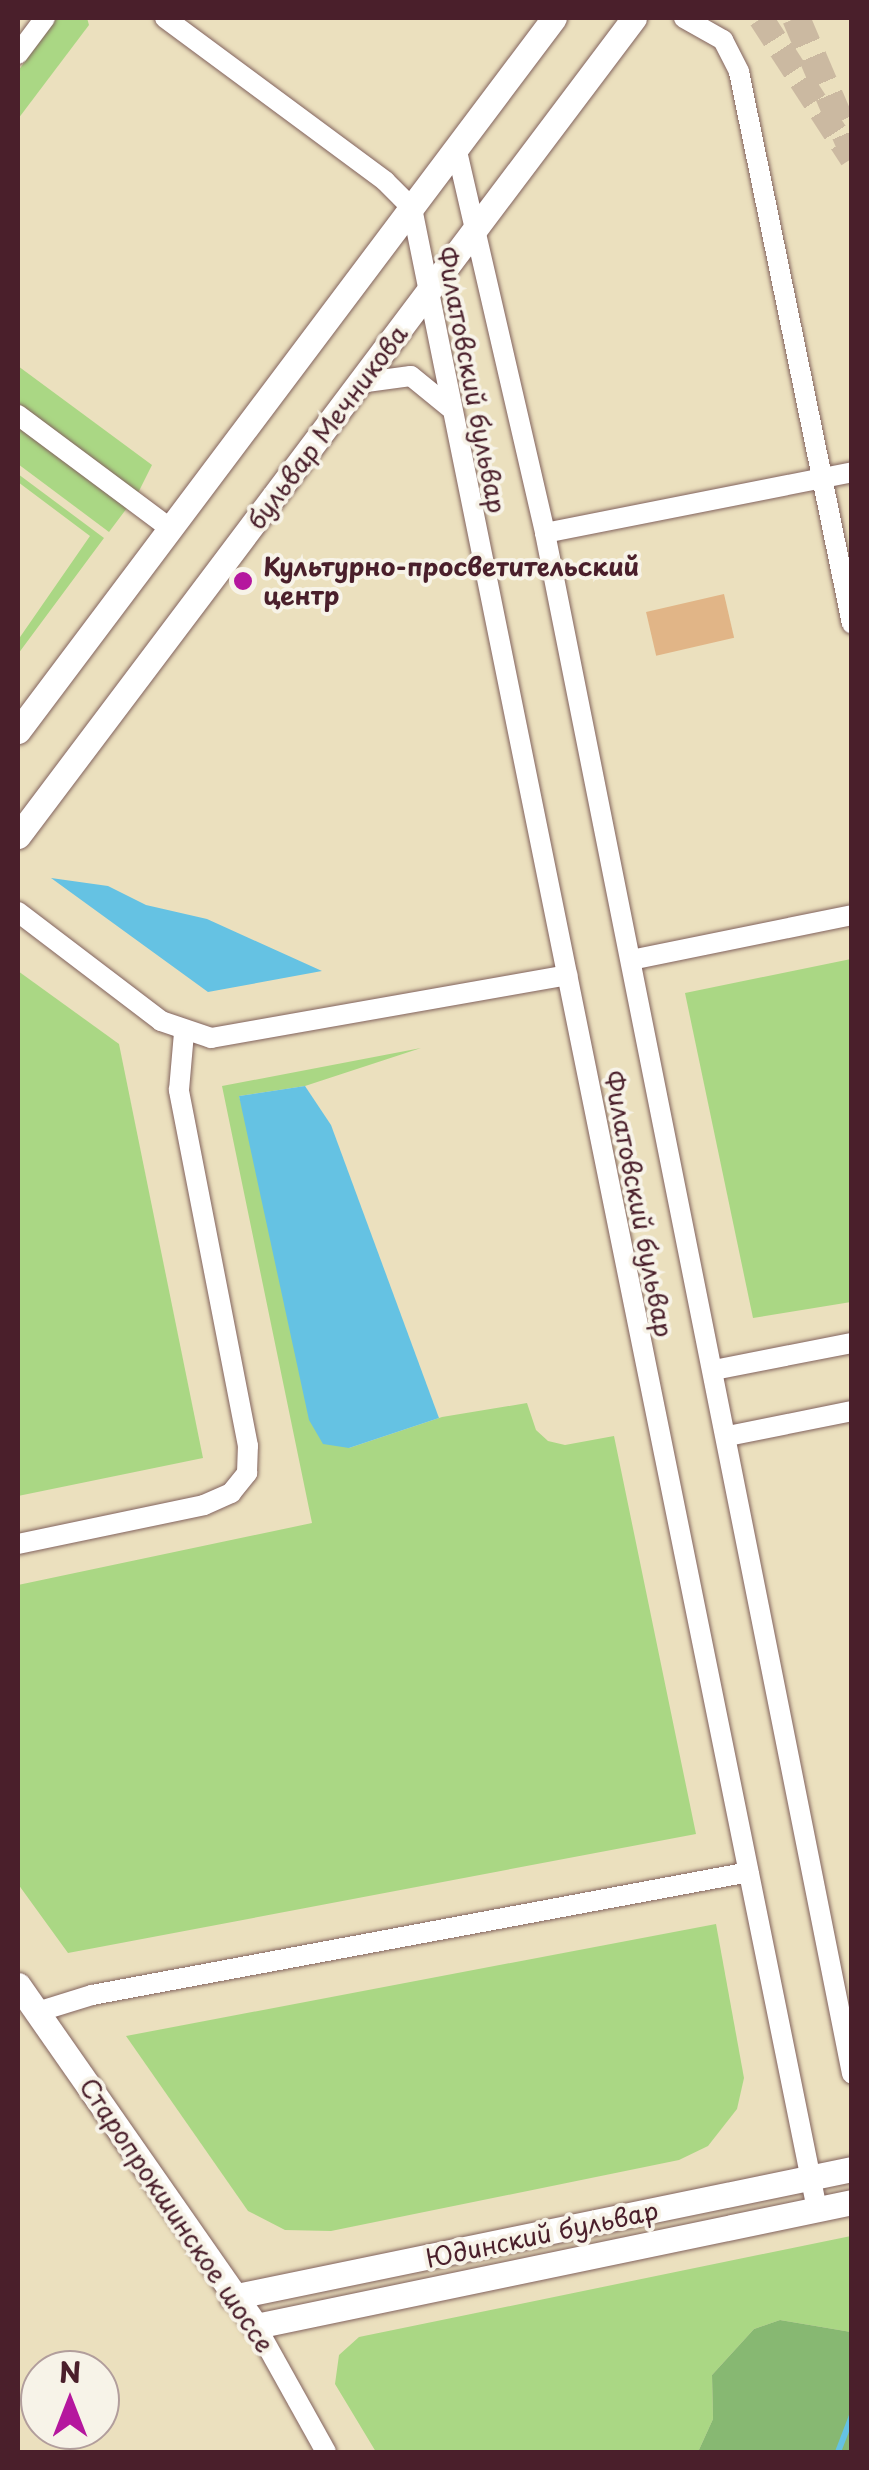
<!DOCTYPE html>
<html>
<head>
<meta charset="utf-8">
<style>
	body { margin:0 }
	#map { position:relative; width:869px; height:2470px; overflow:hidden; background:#ebe0be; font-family:"Playpen Sans",sans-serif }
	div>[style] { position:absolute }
	.green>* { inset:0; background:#aad784 }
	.forest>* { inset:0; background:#87b872 }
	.water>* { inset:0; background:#65c2e3 }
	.stream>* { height:6px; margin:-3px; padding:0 3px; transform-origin:3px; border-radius:3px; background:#65c2e3 }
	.building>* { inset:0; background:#e1b587; transform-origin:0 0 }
	.tertiary-tunnel>* { height:25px; margin-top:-12.5px; transform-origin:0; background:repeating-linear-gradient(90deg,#cbb9a1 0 25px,transparent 0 37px) }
	.secondary-tunnel>* { height:28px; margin-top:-14px; transform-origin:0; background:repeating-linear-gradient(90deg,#cbb9a1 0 28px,transparent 0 42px) }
	.roads { filter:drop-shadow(0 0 2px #82635e) drop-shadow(0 0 2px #82635e) }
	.minor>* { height:20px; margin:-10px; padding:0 10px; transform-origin:10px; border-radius:10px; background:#fff }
	.tertiary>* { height:25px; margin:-12.5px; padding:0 12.5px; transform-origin:12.5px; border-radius:12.5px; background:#fff }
	.dots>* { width:28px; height:28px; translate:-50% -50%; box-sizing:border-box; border:5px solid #f7f3e8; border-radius:50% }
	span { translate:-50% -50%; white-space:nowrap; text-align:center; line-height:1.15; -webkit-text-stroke:8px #f7f3e8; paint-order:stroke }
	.street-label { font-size:25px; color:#4a1f2b }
	.poi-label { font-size:25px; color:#4a1f2b; font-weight:700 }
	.left { translate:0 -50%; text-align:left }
	.frame { position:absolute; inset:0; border:20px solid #4a1f2b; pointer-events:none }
	.north { position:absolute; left:20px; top:2350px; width:100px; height:100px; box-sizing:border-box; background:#f7f3e8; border:2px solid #b29e9c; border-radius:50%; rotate:0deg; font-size:28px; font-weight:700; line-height:40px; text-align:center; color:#4a1f2b }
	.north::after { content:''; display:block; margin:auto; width:35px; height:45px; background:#b5179e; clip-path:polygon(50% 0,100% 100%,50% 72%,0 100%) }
</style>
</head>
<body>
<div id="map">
	<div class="green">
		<i style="clip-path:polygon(57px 18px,87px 18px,89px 25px,18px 119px,18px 71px)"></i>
		<i style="clip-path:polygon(18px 366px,152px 465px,138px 493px,18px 403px)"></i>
		<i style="clip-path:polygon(18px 427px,127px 508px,109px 532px,18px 464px)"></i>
		<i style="clip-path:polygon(18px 474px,104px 538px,18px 654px,18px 640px,90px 536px,18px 482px)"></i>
		<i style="clip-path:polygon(851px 959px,851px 1302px,753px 1318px,685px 993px)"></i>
		<i style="clip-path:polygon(18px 971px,119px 1044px,203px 1458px,18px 1496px)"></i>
		<i style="clip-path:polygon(421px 1048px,305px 1086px,239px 1096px,349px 1448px,442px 1417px,527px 1403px,536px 1430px,548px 1441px,565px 1445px,614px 1436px,696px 1834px,68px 1953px,18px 1884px,18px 1585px,312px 1523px,222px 1086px)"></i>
		<i style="clip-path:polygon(716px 1924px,744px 2078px,737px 2109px,708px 2146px,679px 2160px,331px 2231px,285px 2230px,248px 2211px,126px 2036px)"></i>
		<i style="clip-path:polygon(851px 2236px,851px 2332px,780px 2320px,754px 2329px,712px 2375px,713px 2419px,698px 2452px,376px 2452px,335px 2384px,339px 2355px,359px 2337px)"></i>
	</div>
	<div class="forest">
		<i style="clip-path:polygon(780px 2320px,851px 2332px,851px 2452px,698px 2452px,713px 2419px,712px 2375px,754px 2329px)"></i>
	</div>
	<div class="water">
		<i style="clip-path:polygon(51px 878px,108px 886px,146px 905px,207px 919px,322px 971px,208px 992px)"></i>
		<i style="clip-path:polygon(305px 1086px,331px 1125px,439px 1418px,349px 1448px,323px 1444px,309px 1420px,239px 1096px)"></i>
	</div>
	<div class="stream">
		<i style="left:838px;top:2452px;width:40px;rotate:-69deg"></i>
	</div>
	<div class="building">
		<i style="left:724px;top:594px;width:45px;height:80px;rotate:77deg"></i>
	</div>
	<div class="tertiary-tunnel">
		<i style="left:761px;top:18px;width:167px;rotate:57deg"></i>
	</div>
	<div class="secondary-tunnel">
		<i style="left:796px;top:18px;width:142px;rotate:66.9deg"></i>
	</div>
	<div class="roads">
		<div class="minor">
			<i style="left:165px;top:18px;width:274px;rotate:36.5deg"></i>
			<i style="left:385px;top:181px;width:38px;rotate:45deg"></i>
			<i style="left:412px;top:208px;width:2042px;rotate:78.56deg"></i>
			<i style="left:684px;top:18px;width:45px;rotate:29.4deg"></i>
			<i style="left:723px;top:40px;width:36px;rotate:63deg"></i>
			<i style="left:739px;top:72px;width:563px;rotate:78.43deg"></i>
			<i style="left:18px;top:54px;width:45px;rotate:-53.1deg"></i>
			<i style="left:456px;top:147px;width:396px;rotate:77deg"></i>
			<i style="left:545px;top:533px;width:1571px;rotate:78.73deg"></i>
			<i style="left:359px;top:383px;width:52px;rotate:-7.7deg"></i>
			<i style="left:411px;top:376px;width:49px;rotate:39.2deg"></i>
			<i style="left:18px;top:415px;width:191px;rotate:36.7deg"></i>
			<i style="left:545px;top:533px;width:313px;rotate:-11.2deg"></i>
			<i style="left:18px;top:912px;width:180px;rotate:37.3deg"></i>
			<i style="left:161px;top:1021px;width:53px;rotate:18.8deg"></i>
			<i style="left:211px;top:1038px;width:362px;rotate:-10deg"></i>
			<i style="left:631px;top:960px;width:226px;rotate:-11.5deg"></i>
			<i style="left:714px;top:1370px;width:141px;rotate:-11.1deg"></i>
			<i style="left:728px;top:1436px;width:126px;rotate:-11.4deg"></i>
			<i style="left:18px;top:1544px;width:190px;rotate:-11.8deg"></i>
			<i style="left:204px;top:1505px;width:30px;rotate:-24deg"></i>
			<i style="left:231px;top:1493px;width:26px;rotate:-51deg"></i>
			<i style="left:247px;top:1473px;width:27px;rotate:-88deg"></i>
			<i style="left:248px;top:1446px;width:363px;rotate:-101deg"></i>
			<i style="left:179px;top:1090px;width:57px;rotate:-85deg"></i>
			<i style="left:37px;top:2012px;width:58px;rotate:-17.2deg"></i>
			<i style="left:92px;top:1995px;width:668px;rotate:-10.6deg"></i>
			<i style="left:256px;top:2326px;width:144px;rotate:60.9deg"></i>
		</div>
		<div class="tertiary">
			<i style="left:18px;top:731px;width:892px;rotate:-53.07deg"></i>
			<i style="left:18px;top:836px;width:1024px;rotate:-53.02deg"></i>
			<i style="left:18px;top:1985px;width:416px;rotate:55.1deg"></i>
			<i style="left:256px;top:2326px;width:609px;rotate:-11.75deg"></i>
			<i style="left:232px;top:2297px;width:633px;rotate:-11.66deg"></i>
		</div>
	</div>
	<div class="dots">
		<i style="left:243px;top:581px;background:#b5179e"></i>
	</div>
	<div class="street-label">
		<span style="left:472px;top:380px;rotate:79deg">Филатовский бульвар</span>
		<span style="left:327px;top:427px;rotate:-53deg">бульвар Мечникова</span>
		<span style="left:639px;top:1204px;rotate:79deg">Филатовский бульвар</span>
		<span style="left:177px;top:2215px;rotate:56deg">Старопрокшинское шоссе</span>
		<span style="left:542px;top:2234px;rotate:-12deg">Юдинский бульвар</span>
	</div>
	<div class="poi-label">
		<span class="left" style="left:263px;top:581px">Культурно-просветительский<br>центр</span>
	</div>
	<div class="frame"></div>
	<div class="north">N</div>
</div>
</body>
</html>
